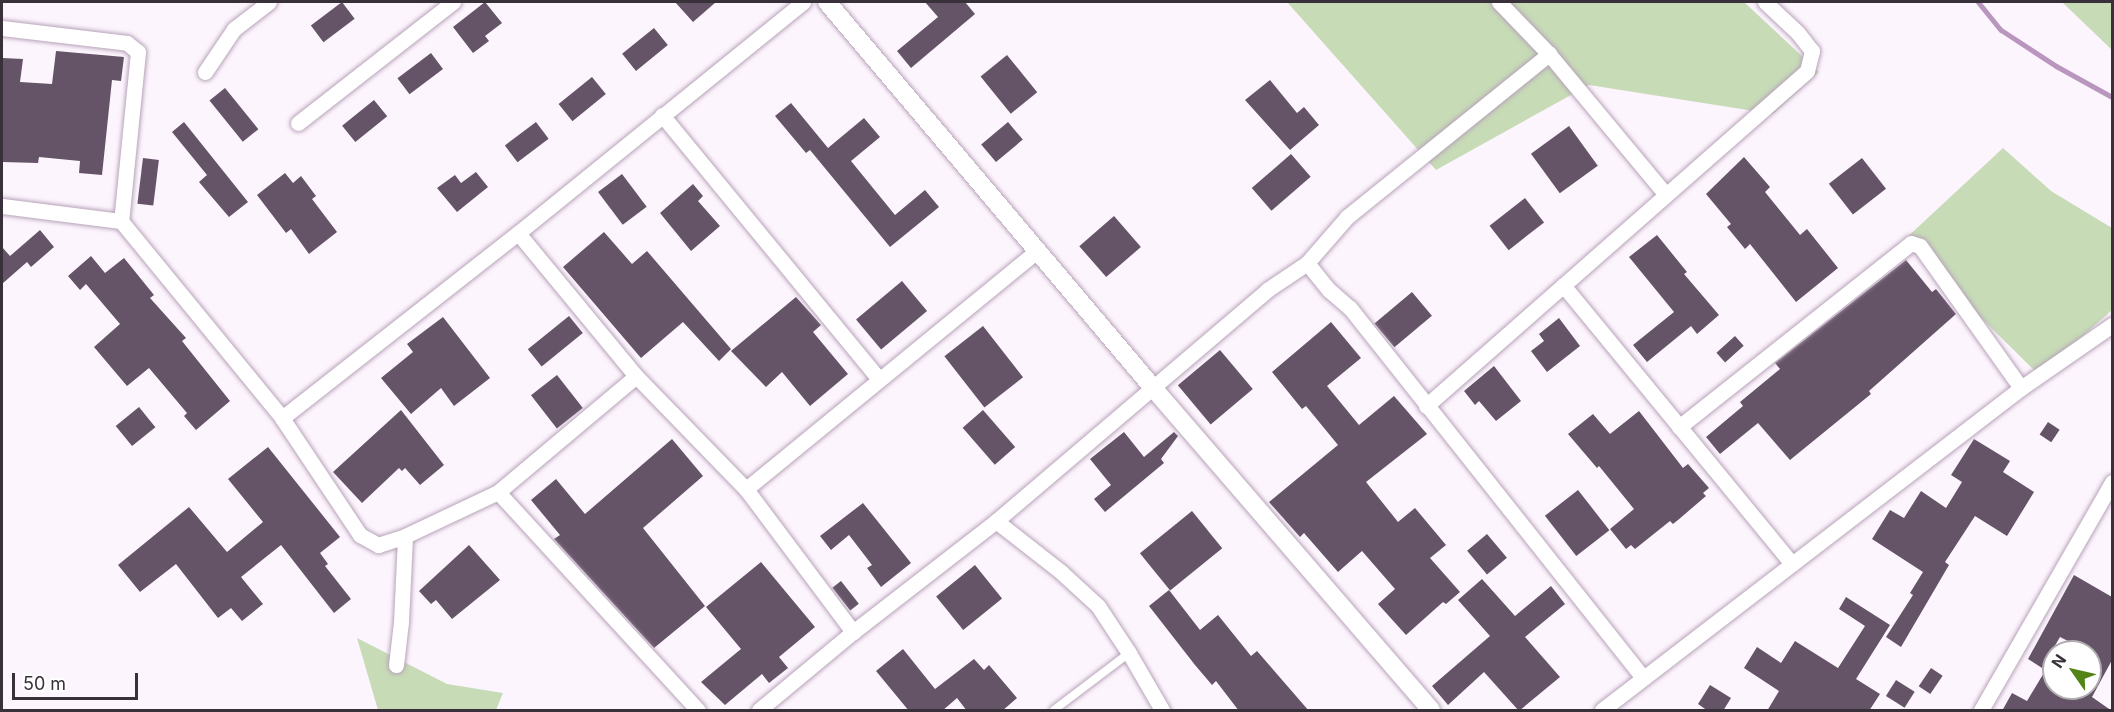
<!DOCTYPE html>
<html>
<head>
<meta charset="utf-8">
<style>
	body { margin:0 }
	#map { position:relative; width:2114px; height:712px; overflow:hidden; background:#fdf5fe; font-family:Inter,sans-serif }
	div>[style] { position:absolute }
	.green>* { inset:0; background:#c7dbb7 }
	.stream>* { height:5px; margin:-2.5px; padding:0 2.5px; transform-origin:2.5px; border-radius:2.5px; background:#b996bd }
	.building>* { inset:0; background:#655367; transform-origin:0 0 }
	.roads { filter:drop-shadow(0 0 2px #b7a3b9) drop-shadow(0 0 2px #b7a3b9) }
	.service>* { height:8px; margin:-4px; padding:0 4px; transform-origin:4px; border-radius:4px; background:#fff }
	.minor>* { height:15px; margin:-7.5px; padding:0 7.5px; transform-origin:7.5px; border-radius:7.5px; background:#fff }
	.tertiary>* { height:18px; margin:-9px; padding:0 9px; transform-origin:9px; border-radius:9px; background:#fff }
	span { translate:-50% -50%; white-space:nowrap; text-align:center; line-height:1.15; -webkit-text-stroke:6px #fff; paint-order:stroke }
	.frame { position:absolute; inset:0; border:3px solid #39313a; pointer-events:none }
	.north { position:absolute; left:2042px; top:640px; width:60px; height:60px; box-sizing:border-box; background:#fff; border:2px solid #b0adb0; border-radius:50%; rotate:304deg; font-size:16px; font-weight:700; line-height:24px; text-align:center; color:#39313a }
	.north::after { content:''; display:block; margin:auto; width:21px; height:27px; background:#548416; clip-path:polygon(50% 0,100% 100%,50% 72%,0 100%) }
	.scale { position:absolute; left:12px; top:673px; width:126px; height:27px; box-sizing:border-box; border:3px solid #39313a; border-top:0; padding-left:8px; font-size:18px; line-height:21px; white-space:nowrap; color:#39313a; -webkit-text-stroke:4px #fff; paint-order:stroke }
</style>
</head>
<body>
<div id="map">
	<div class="green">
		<i style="clip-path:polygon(1287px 2px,1744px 2px,1819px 72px,1773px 114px,1589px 85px,1436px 170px)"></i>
		<i style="clip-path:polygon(2062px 2px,2112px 2px,2112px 50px)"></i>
		<i style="clip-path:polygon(2003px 148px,2051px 191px,2112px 228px,2112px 310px,2039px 375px,1903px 241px)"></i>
		<i style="clip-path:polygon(357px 638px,447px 684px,503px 693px,496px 710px,378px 710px)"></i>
	</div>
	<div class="stream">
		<i style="left:1978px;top:2px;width:36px;rotate:51deg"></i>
		<i style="left:2001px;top:30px;width:66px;rotate:33.2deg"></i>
		<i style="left:2056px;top:66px;width:64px;rotate:29deg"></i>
	</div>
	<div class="building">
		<i style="left:342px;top:2px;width:21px;height:39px;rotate:53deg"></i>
		<i style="clip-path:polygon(485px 2px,502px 23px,485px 36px,489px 41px,473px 53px,453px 27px)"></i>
		<i style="clip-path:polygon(675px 2px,716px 2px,693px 22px)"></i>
		<i style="clip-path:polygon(925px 2px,965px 2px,975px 14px,911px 68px,897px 51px,938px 17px)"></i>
		<i style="left:654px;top:28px;width:22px;height:41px;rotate:51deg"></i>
		<i style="clip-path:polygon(56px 51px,124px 57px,121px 81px,112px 80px,102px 175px,79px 173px,80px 161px,39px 157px,38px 163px,2px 162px,3px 58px,23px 59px,20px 82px,52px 84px)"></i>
		<i style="left:431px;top:53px;width:20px;height:42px;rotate:53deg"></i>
		<i style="left:1007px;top:55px;width:48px;height:34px;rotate:51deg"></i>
		<i style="left:592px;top:77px;width:22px;height:43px;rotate:51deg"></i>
		<i style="clip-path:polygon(1270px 80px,1297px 113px,1304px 107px,1319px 125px,1290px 150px,1245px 100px)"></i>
		<i style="left:225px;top:88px;width:53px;height:20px;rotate:51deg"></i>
		<i style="left:374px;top:100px;width:21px;height:41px;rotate:51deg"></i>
		<i style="clip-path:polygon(791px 103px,828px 148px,864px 118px,880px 137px,851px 161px,895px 215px,925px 190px,939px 207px,890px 247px,810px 150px,806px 153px,775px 116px)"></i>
		<i style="clip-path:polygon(184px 122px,248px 202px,229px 217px,199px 182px,207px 175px,172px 132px)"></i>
		<i style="left:536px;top:122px;width:21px;height:39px;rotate:53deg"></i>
		<i style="left:1008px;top:122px;width:23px;height:35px;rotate:50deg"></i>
		<i style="left:1569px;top:126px;width:49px;height:47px;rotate:54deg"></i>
		<i style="left:1291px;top:154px;width:30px;height:52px;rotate:49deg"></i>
		<i style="clip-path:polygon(1744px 157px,1770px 187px,1765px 192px,1800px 235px,1807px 229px,1838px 268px,1796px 302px,1750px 244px,1745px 249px,1727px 227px,1731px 224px,1706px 194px)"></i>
		<i style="left:143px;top:158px;width:16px;height:46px;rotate:7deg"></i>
		<i style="left:1862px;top:158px;width:39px;height:42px;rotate:52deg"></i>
		<i style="clip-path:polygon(476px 172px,488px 187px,457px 212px,437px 188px,455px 175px,461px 183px)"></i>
		<i style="clip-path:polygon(285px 173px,293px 183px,301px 176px,316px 196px,312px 199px,337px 232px,309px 254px,291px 229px,286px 233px,257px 195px)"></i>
		<i style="left:622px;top:174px;width:41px;height:30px;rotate:53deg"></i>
		<i style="clip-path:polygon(693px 184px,703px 196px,698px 201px,720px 226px,691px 251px,660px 213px)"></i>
		<i style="left:1525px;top:198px;width:31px;height:45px;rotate:52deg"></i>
		<i style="left:1114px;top:216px;width:41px;height:46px;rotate:49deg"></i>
		<i style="clip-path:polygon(40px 230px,54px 247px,31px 267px,27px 262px,2px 284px,2px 247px,10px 256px)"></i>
		<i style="clip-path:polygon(604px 232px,632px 264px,647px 251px,731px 349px,719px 361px,683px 322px,641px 358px,563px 267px)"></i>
		<i style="clip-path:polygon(1657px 235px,1687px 272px,1684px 274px,1719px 315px,1697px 334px,1691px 326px,1647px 362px,1633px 345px,1674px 312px,1629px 257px)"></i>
		<i style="clip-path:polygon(91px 256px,105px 273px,124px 258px,154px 295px,150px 298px,186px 338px,182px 341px,230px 401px,196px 430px,184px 416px,187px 413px,149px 368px,127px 386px,94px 347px,120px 324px,86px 284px,80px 290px,68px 276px)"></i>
		<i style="clip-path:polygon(1906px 260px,1932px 292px,1936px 289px,1956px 314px,1869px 391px,1871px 394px,1790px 460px,1758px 423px,1720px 454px,1706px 437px,1743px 406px,1740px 402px,1780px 369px,1775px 363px)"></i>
		<i style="left:902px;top:281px;width:39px;height:60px;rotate:50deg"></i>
		<i style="left:1412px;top:292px;width:31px;height:49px;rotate:50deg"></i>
		<i style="clip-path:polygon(796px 297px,821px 325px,813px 332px,848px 374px,810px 406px,782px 372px,766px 387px,731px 351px)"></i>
		<i style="left:569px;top:316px;width:22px;height:53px;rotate:51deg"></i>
		<i style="clip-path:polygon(443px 317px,490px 378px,454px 406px,441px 388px,411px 414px,381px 378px,413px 352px,407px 344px)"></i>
		<i style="clip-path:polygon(1559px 318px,1580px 346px,1547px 372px,1531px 351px,1544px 341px,1539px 334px)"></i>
		<i style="clip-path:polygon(1331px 322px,1361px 358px,1327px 386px,1359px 425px,1394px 396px,1427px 434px,1366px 482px,1398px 522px,1415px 508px,1446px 545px,1430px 558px,1460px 592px,1446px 604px,1443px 602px,1406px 635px,1378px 604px,1395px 589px,1362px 551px,1338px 572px,1304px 533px,1300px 537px,1269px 502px,1338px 445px,1306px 406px,1302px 409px,1272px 372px)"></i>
		<i style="left:983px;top:326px;width:65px;height:49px;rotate:52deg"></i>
		<i style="left:1735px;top:336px;width:13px;height:25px;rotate:48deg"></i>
		<i style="left:1220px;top:350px;width:51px;height:55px;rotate:50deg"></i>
		<i style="clip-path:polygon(1494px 366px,1521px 401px,1496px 421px,1479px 401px,1475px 405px,1464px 391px)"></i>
		<i style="left:557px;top:375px;width:42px;height:33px;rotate:52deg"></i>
		<i style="left:139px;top:407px;width:26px;height:30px;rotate:51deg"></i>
		<i style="clip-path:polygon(401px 410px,444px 465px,420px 485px,405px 468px,402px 471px,399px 468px,362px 503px,333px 472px)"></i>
		<i style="left:983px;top:410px;width:49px;height:27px;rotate:49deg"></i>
		<i style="clip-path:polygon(1639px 411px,1683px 468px,1688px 464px,1709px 488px,1703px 493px,1706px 496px,1678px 520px,1673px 524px,1670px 521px,1635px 549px,1631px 545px,1626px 549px,1610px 529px,1634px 509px,1599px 466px,1597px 468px,1568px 434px,1593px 414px,1610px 434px)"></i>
		<i style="left:2048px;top:422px;width:14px;height:15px;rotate:34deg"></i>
		<i style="clip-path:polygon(1124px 432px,1144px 457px,1174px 432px,1178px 436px,1161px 459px,1164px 463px,1105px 512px,1094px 499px,1111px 485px,1090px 459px)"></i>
		<i style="clip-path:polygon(672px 439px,703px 476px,643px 528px,705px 606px,654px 648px,554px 539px,560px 535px,531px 500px,556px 479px,585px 514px)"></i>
		<i style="clip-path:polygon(1974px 439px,2010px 461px,2003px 472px,2034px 492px,2007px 536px,1975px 516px,1945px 562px,1949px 565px,1901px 647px,1886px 637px,1913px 595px,1910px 593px,1923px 572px,1872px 539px,1890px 510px,1904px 518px,1921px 491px,1946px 508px,1962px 482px,1951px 475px)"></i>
		<i style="clip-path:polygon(268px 447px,340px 537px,320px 553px,328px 564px,325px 566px,351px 599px,334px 613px,281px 545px,241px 577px,263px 604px,242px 621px,231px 608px,218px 618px,176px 564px,140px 592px,118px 565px,189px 507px,227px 552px,263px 522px,228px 479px)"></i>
		<i style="left:1578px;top:490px;width:51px;height:42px;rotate:52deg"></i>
		<i style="clip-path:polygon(863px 503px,911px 563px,881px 587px,867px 568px,872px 565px,849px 535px,831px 550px,820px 536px)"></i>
		<i style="left:1192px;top:511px;width:48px;height:67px;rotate:51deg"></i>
		<i style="left:1487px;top:534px;width:31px;height:26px;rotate:50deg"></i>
		<i style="clip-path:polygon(469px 545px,500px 580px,452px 619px,436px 600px,431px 604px,419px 591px)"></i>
		<i style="clip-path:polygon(761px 562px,815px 627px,779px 657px,788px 668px,769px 683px,762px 674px,725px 705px,701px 682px,741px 649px,706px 607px)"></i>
		<i style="left:975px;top:565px;width:43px;height:50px;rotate:51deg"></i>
		<i style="clip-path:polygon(2074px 575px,2112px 597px,2112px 660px,2092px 697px,2112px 711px,2002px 711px,2012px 693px,2027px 701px,2045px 671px,2054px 676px,2054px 688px,2090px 688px,2090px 652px,2060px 637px,2042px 668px,2028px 659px)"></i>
		<i style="clip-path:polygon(1482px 579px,1515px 616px,1551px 586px,1565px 604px,1525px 637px,1560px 677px,1519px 711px,1484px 672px,1448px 705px,1432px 686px,1490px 636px,1458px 600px)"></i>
		<i style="left:841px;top:581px;width:29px;height:11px;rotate:52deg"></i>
		<i style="clip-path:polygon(1169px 590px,1200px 630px,1218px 615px,1251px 656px,1257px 651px,1309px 711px,1239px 711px,1216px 681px,1212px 685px,1195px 665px,1149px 606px)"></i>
		<i style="clip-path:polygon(1846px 597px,1890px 625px,1856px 679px,1880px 694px,1869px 711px,1767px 711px,1779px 691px,1744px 668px,1757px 647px,1781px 663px,1795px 641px,1838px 668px,1865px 626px,1839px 609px)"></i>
		<i style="clip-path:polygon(903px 649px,935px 689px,974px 659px,984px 670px,989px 665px,1017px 698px,1002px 711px,967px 711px,957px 698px,942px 711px,909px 711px,876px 671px)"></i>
		<i style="left:1931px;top:668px;width:14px;height:22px;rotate:34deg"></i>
		<i style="left:1896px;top:680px;width:22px;height:19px;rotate:32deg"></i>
		<i style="clip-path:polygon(1710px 685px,1731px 698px,1723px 711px,1708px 711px,1698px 704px)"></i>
	</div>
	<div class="roads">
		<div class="service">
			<i style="left:1054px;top:710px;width:94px;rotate:-37.2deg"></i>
		</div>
		<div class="minor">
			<i style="left:1499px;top:2px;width:72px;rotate:46.1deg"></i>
			<i style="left:1549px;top:54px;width:183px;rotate:50.3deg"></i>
			<i style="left:2px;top:28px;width:126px;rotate:6.8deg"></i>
			<i style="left:127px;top:43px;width:14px;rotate:39deg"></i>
			<i style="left:138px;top:52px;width:170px;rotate:95.7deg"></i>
			<i style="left:121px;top:221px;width:254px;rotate:50.7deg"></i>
			<i style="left:282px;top:418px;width:141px;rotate:56.3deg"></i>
			<i style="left:360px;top:535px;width:21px;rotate:29deg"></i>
			<i style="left:378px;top:545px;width:28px;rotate:-18deg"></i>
			<i style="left:405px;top:536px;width:103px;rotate:-25.3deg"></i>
			<i style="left:498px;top:492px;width:180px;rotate:-40deg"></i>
			<i style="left:205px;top:72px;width:52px;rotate:-56deg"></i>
			<i style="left:234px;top:29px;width:44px;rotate:-37.6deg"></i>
			<i style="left:662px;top:115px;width:342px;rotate:50.6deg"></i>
			<i style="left:298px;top:123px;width:197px;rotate:-38deg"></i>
			<i style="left:2px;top:206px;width:120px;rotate:7.2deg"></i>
			<i style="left:518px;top:233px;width:185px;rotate:50.5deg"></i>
			<i style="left:636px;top:376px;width:158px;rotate:45.8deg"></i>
			<i style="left:746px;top:489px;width:179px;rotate:53.2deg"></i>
			<i style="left:1307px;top:263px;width:61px;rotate:-49deg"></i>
			<i style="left:1347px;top:217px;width:260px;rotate:-38.9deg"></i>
			<i style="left:1563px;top:285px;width:361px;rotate:50.6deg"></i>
			<i style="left:1426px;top:406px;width:507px;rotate:-41.32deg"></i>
			<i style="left:1807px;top:71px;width:21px;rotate:-76deg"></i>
			<i style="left:1812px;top:51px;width:24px;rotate:-128deg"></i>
			<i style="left:1797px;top:32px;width:44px;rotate:-136.8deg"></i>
			<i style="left:282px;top:418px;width:300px;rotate:-38.1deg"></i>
			<i style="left:518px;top:233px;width:367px;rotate:-39deg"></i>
			<i style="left:1679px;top:427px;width:296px;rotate:-38.4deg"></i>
			<i style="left:1911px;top:243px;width:9px;rotate:18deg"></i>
			<i style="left:1920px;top:246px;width:174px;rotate:54.6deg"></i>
			<i style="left:746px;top:489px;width:376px;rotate:-39.3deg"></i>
			<i style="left:498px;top:492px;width:296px;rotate:47.5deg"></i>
			<i style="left:996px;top:521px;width:83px;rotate:38.1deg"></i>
			<i style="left:1061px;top:572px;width:50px;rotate:42.6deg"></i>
			<i style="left:1098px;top:606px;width:56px;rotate:56.6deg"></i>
			<i style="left:1129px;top:653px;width:66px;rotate:59.9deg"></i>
			<i style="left:396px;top:665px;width:43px;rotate:-83.4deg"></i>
			<i style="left:401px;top:622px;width:86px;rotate:-87.3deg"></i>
			<i style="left:759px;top:710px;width:122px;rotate:-39.7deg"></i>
			<i style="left:853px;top:632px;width:181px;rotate:-37.8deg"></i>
			<i style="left:996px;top:521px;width:356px;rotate:-40.4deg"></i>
			<i style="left:1267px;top:290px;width:48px;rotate:-34deg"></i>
			<i style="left:1307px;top:263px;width:35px;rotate:51deg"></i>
			<i style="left:1329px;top:290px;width:28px;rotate:41deg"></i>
			<i style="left:1350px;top:308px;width:472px;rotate:51.6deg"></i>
			<i style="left:1602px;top:710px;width:528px;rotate:-37.54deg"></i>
			<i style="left:2021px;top:388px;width:111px;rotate:-34.7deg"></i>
			<i style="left:1981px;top:710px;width:263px;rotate:-60.1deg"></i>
		</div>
		<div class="tertiary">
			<i style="left:827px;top:2px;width:507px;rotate:49.8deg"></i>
			<i style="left:1154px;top:389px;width:424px;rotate:49.2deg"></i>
		</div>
	</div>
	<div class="frame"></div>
	<div class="north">N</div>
	<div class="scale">50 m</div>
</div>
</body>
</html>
